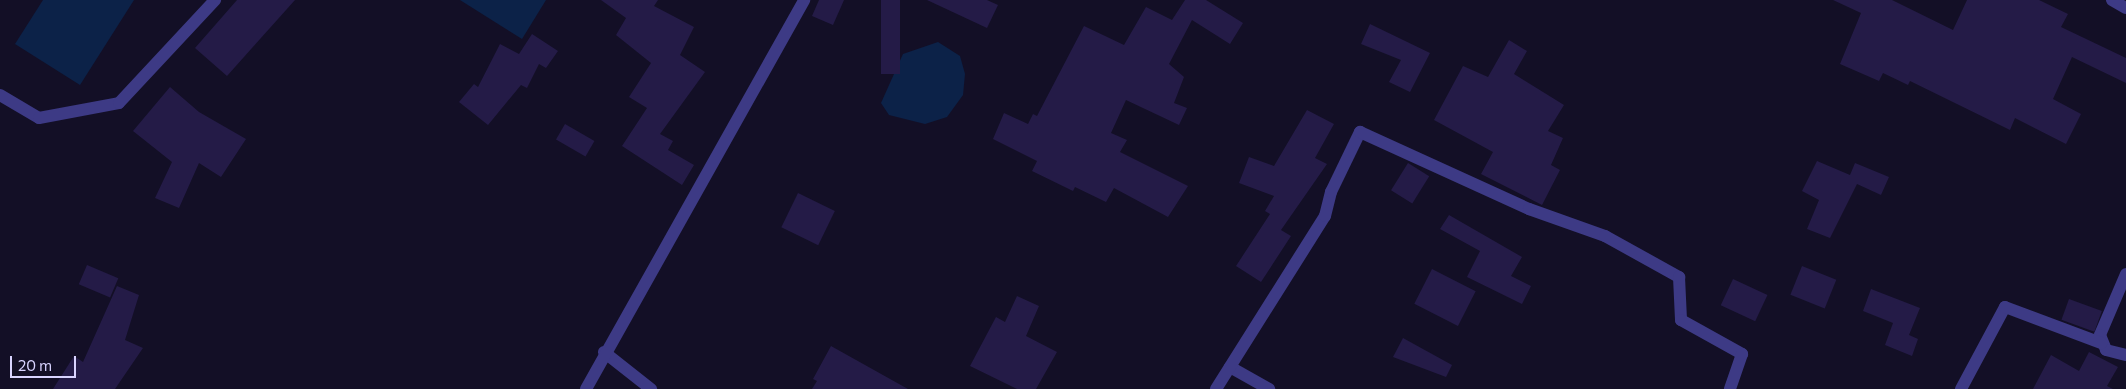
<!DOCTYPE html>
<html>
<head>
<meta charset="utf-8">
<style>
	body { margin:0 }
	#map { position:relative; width:2126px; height:389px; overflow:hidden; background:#130f26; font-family:Commissioner,sans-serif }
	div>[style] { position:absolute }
	.water>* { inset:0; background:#0c2248 }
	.building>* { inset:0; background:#241b47; transform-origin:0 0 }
	.minor>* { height:12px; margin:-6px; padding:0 6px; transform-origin:6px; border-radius:6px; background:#3d3a85 }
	span { translate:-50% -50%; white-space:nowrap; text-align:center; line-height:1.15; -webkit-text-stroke:4px #130f26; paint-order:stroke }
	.scale { position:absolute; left:10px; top:356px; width:66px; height:22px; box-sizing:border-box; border:2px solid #d9d4ff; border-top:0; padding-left:6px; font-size:15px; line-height:18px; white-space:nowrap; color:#d9d4ff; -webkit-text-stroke:4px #130f26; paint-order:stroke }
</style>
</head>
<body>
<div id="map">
	<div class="water">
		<i style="clip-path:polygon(43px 0,134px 0,80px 85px,15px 44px)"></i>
		<i style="clip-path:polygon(460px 0,546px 0,522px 39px)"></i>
		<i style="clip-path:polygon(938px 42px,960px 56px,965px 74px,963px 95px,947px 117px,925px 124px,889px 115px,881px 103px,903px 54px)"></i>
	</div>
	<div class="building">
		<i style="clip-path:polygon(237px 0,295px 0,227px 76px,195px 48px)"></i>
		<i style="clip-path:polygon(601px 0,658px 0,654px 6px,694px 27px,680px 55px,705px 72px,660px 134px,673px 141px,668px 150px,694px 165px,682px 185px,622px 146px,647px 108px,629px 97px,651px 63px,616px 35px,626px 18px)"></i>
		<i style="clip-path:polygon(819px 0,844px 0,833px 25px,812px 16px)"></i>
		<i style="left:881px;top:0;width:19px;height:74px"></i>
		<i style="clip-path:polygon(927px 0,987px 0,998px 5px,987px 28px)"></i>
		<i style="clip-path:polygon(1185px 0,1206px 0,1243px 23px,1230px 44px,1192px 20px,1169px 64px,1184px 77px,1174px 103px,1187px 108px,1179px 125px,1126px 100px,1111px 133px,1127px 140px,1120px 152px,1188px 186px,1168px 217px,1114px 188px,1106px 202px,1075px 187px,1073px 191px,1032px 171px,1037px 161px,993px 139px,1004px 113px,1028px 124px,1033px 114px,1037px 116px,1084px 26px,1124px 45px,1146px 7px,1172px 20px)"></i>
		<i style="clip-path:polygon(1833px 0,1892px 0,1953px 30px,1967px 0,2039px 0,2068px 14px,2061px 27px,2126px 58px,2126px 83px,2072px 57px,2053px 99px,2081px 114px,2066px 144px,2015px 118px,2010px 130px,1910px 81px,1908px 85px,1883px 73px,1879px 81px,1840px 64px,1861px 13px)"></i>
		<i style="clip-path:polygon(1370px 24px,1430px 53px,1410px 92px,1389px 82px,1401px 60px,1361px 44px)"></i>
		<i style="clip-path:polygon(532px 34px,558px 51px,546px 68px,539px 64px,527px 88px,521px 85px,488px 125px,459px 102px,474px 84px,478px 87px,500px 44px,519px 54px)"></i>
		<i style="clip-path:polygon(1509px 40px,1527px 51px,1514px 74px,1564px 105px,1548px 131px,1563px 138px,1551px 165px,1560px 170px,1542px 205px,1481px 174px,1493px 152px,1434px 120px,1463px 66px,1488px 77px)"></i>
		<i style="clip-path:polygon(170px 87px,199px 112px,246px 139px,221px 177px,199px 163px,179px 208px,155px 198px,172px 162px,133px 131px)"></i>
		<i style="clip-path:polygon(1307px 110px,1334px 124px,1315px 158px,1327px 164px,1281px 230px,1291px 236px,1261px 282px,1236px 266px,1270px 214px,1265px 211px,1274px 196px,1239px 183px,1249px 157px,1274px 166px)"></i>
		<i style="left:565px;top:124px;width:34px;height:18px;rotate:30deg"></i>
		<i style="clip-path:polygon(1817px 161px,1850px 175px,1855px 163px,1889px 177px,1881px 195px,1857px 184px,1830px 238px,1807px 229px,1819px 200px,1802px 191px)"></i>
		<i style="left:1408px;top:163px;width:25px;height:32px;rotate:32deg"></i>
		<i style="left:798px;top:193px;width:41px;height:38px;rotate:26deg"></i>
		<i style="clip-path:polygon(1449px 215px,1522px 257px,1511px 276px,1531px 286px,1522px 304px,1467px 277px,1480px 251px,1440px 229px)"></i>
		<i style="left:87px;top:265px;width:34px;height:21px;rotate:23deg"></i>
		<i style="left:1802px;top:266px;width:37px;height:31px;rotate:22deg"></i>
		<i style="left:1432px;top:269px;width:49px;height:39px;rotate:27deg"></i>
		<i style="left:1733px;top:279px;width:38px;height:29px;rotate:25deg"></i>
		<i style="clip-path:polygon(117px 286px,139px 295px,125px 340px,143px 348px,115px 389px,53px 389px,74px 356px,83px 362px)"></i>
		<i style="clip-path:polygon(1871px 289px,1920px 308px,1909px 335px,1918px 339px,1912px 356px,1885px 345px,1893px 323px,1863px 311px)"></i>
		<i style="clip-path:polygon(1017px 296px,1039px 306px,1026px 336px,1057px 352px,1036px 389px,1017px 389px,970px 366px,996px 317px,1005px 322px)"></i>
		<i style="left:2069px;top:299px;width:35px;height:22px;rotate:20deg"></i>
		<i style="clip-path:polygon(1403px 338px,1452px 365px,1446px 377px,1393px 357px)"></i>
		<i style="clip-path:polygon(831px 346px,908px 389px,812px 389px,817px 381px,813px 379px)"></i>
		<i style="clip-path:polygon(2089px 352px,2118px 367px,2107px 386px,2113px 389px,2033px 389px,2051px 355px,2079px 371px)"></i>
	</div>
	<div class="minor">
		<i style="left:2112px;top:0;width:16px;rotate:30deg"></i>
		<i style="left:0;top:95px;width:45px;rotate:30.5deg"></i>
		<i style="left:39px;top:118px;width:81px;rotate:-10.6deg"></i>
		<i style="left:119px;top:103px;width:141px;rotate:-47deg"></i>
		<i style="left:2126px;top:274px;width:66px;rotate:113.1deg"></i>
		<i style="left:2100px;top:335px;width:16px;rotate:68deg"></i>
		<i style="left:2106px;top:350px;width:21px;rotate:14deg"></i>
		<i style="left:604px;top:352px;width:60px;rotate:38.2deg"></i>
		<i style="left:1230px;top:367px;width:45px;rotate:29.4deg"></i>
		<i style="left:586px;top:389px;width:446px;rotate:-60.7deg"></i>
		<i style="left:1216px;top:389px;width:204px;rotate:-57.8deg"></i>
		<i style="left:1325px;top:216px;width:25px;rotate:-76deg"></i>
		<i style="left:1331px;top:192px;width:67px;rotate:-64.2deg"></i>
		<i style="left:1360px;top:132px;width:186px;rotate:24.5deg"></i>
		<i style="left:1529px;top:209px;width:81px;rotate:19.6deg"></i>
		<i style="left:1605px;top:236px;width:85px;rotate:29deg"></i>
		<i style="left:1679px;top:277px;width:43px;rotate:87.3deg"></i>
		<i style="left:1681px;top:320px;width:70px;rotate:29.1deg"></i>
		<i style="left:1742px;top:354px;width:37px;rotate:109deg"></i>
		<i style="left:1961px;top:389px;width:93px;rotate:-61.8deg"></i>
		<i style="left:2005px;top:307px;width:103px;rotate:20.6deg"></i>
	</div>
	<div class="scale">20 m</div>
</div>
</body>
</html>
